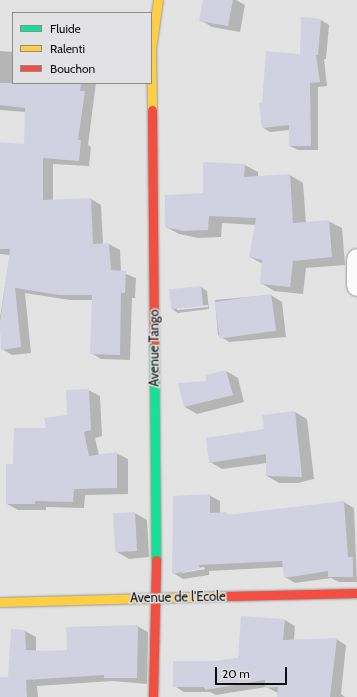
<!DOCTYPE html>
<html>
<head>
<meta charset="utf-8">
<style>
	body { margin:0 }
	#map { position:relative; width:357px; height:697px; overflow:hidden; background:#e3e3e3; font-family:Cabin,sans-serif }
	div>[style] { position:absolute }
	.shadow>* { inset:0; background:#0003 }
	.building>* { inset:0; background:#d2d1e2; transform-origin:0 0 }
	.roads { filter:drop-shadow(0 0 1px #999) drop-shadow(0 0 1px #999) }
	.street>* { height:21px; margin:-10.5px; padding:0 10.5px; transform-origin:10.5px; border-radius:10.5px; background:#fbfbfb }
	.fast>* { height:9px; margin:-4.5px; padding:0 4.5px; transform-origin:4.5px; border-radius:4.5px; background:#16e098 }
	.slow>* { height:9px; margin:-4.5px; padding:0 4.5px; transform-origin:4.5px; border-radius:4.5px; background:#ffcf43 }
	.jam>* { height:9px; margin:-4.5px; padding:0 4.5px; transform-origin:4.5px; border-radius:4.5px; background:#f24e42 }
	span { translate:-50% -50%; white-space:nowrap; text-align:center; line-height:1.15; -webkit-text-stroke:3px #e2e2e4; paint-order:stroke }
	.street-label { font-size:13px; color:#0e0e0e }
	.legend { position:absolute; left:12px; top:12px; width:140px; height:72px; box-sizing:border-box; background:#e2e2e4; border:1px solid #8d8d8e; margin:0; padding:5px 7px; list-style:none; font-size:12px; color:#0e0e0e }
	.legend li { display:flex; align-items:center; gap:8px; height:20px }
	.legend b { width:20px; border:1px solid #8d8d8e }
	.scale { position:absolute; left:215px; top:667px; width:72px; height:18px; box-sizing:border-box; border:2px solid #0e0e0e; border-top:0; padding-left:5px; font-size:12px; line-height:14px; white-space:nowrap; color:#0e0e0e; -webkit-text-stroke:3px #e2e2e4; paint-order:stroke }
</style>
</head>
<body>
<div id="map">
	<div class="shadow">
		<i style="clip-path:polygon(204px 0,236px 0,245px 5px,240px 32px,212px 27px,200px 20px)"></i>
		<i style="clip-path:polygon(302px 18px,321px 20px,329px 25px,326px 59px,324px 59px,327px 86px,318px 87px,318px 150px,298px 150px,290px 146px,290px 130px,270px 132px,262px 127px,263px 104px,301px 55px)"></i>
		<i style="clip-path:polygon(0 51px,13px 52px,13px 83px,96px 83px,88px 145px,91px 147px,89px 166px,53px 164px,53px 201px,91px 199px,101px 205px,103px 244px,109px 244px,120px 250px,121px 272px,136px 278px,135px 298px,132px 298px,130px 360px,101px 359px,91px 353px,93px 300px,70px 300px,25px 293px,31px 353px,12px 355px,2px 349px,0 317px,10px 255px,0 254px,0 143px,25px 145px,26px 112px,0 110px)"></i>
		<i style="clip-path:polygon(245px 165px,258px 172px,258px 177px,290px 175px,303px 183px,306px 223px,328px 221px,342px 228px,345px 265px,306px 268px,303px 294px,274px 291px,261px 283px,263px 264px,250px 257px,256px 225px,222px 223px,221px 237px,198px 238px,179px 234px,166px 227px,204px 194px)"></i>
		<i style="clip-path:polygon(evenodd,201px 287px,207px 291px,209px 309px,178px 313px,172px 309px,201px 287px,208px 305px,208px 307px,177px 310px,177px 308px,208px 305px)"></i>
		<i style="clip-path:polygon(271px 295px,282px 302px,286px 337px,229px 342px,218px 335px,215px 300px)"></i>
		<i style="clip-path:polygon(226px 371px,238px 378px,244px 402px,197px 414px,185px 407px,207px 382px)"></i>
		<i style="clip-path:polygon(88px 390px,100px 396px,102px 436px,95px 438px,99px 455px,116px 453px,128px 459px,128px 494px,85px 495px,84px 508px,46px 507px,46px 510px,18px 510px,7px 504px,14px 465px,47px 429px,68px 416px)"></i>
		<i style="clip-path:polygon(295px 412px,307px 419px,314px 479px,298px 483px,279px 483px,267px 476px,267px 463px,222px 469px,210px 462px)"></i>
		<i style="clip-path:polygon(evenodd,209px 495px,220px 501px,220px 514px,231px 515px,344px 502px,354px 508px,357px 582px,339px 582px,331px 578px,295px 583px,285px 577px,284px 567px,209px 571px,209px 575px,183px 579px,173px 573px,209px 495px,204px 567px,205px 569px,182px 573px,182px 571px,204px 567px)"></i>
		<i style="clip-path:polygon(135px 513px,147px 520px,149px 557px,129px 559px,117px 552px)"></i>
		<i style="clip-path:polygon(285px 620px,295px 626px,294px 640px,336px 639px,346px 645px,341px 694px,345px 697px,278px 697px,278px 693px,266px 687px,216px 695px,210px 692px,184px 692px,174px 686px,214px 662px,238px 658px)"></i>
		<i style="clip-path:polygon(137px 626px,148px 632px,147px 684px,113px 681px,37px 686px,38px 697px,0 697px,0 678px,9px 678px,25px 631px,36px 637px,36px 652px,68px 651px)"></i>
	</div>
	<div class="building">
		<i style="clip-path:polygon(203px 0,233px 0,228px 26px,199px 21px)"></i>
		<i style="clip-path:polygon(301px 17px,321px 19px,318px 55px,316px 55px,320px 82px,310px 83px,311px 146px,289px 146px,289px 125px,262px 128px,259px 103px,262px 103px,266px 51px,300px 54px)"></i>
		<i style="clip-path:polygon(0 83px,81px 83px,80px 91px,85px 91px,78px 140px,81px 140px,79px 161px,43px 158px,43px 200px,91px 198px,93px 244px,109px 243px,111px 270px,126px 271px,125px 293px,121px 293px,120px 355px,90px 354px,92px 295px,59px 295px,15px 288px,21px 347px,1px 350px,0 322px,10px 249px,0 249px,0 142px,24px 144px,25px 108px,0 105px)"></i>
		<i style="clip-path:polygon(203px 162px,245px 164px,244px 177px,290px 174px,293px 223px,329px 220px,332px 257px,293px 261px,290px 287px,260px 284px,262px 260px,249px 257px,256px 218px,209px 216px,208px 230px,184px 231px,165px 227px,165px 195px,203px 193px)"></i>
		<i style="left:201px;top:286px;width:20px;height:32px;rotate:84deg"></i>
		<i style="left:271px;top:294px;width:37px;height:57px;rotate:82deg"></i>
		<i style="clip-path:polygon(226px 370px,233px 395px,184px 407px,178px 383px,206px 381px,206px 375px)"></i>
		<i style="clip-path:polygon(89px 389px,91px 430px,84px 432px,89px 456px,117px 452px,117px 488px,74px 489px,73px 502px,35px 501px,35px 504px,6px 504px,6px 464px,13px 464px,14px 428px,46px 428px,44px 418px,67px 415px,66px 390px)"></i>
		<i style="clip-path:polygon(295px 411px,302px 477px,266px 476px,266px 454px,209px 463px,206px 438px,264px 429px,262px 415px)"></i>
		<i style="clip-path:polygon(210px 494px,210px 513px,227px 512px,227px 515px,344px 501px,348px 557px,353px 557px,353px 577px,328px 577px,328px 571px,284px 578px,282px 561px,199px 565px,200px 569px,172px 574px,173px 496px)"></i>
		<i style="left:135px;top:512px;width:39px;height:22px;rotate:87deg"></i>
		<i style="clip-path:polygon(241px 616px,285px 619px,283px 640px,337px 638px,330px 697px,277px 697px,278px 687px,265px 688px,265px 680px,205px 690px,204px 687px,173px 687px,173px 661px,214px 661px,238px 658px)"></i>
		<i style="clip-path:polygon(138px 625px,137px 678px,104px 678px,104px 675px,26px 680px,27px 697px,0 697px,0 677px,8px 677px,11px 629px,25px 630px,26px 650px,44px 651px,67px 650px,66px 627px)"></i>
	</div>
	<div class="roads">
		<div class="street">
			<i style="left:357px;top:259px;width:26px;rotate:90deg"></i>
		</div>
		<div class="fast">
			<i style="left:154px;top:341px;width:219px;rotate:89.5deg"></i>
		</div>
		<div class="slow">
			<i style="left:152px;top:110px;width:61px;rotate:-90.9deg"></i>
			<i style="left:151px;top:49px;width:49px;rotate:-81.9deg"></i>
			<i style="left:0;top:602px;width:228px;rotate:-1.5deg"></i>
		</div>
		<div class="jam">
			<i style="left:152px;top:110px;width:231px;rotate:89.5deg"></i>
			<i style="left:228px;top:596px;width:129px;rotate:-1.3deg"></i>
			<i style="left:153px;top:697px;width:137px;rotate:-88.7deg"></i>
		</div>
	</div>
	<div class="street-label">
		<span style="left:154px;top:348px;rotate:-90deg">Avenue Tango</span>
		<span style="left:178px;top:597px;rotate:-1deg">Avenue de l'Ecole</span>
	</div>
	<ul class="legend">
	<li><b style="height:5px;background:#16e098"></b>Fluide</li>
	<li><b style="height:5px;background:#ffcf43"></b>Ralenti</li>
	<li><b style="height:5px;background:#f24e42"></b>Bouchon</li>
	</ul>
	<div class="scale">20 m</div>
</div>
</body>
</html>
